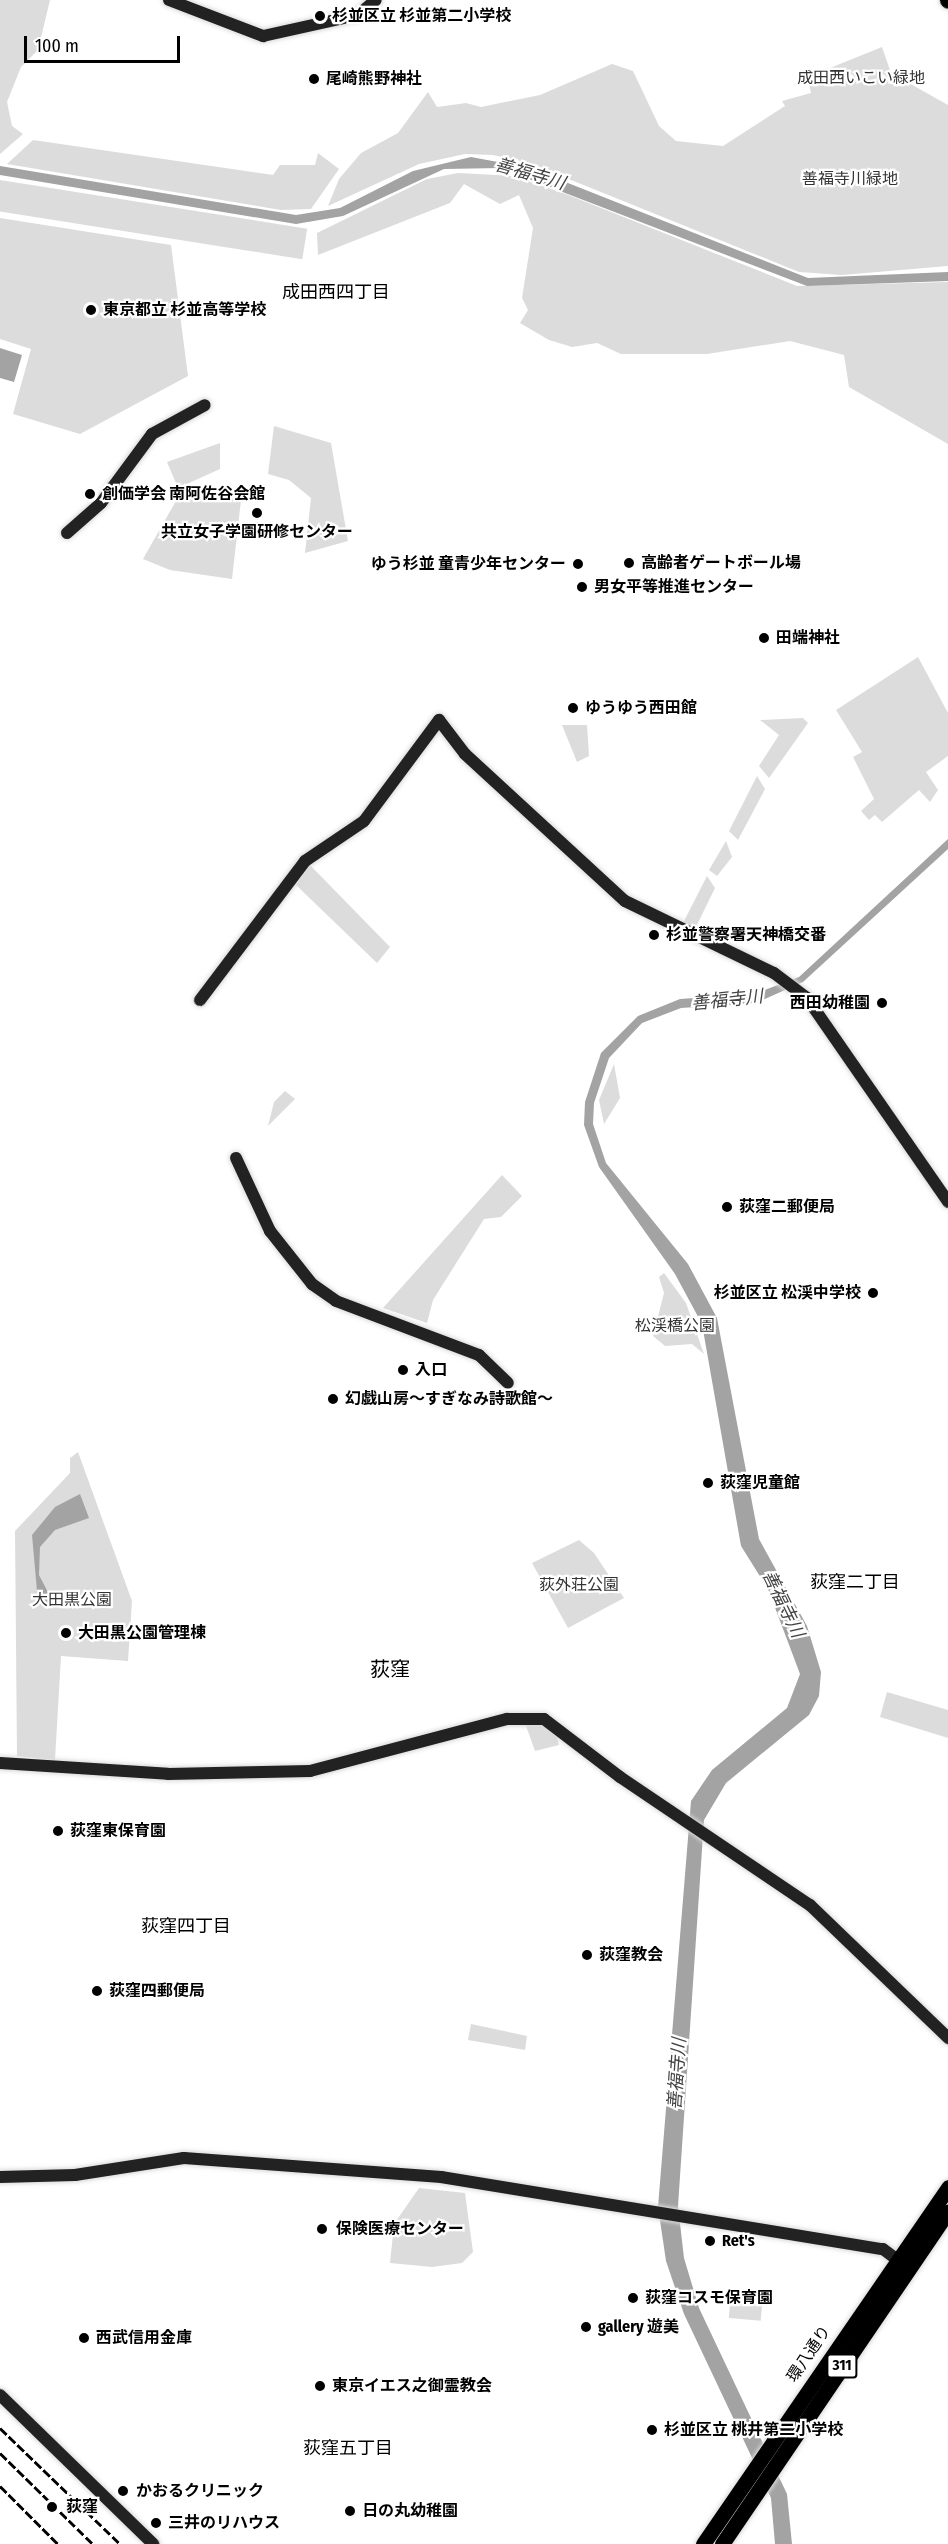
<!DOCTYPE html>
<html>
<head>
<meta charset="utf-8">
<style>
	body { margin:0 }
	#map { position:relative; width:948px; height:2544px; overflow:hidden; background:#fff; font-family:"Fira Sans Condensed","Noto Sans JP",sans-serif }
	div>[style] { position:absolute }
	.green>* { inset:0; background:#dcdcdc; transform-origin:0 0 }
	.water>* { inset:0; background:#a3a3a3 }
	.roads { filter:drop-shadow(0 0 2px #dbdbdb) drop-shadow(0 0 2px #dbdbdb) }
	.secondary>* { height:12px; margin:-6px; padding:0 6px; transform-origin:6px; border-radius:6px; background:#222 }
	.primary>* { height:15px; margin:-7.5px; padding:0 7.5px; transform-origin:7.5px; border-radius:7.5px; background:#000 }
	.rail>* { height:3px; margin-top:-1.5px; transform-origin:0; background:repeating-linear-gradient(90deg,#000 0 9px,transparent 0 12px) }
	.dots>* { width:16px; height:16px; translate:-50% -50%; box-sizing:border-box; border:3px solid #fff; border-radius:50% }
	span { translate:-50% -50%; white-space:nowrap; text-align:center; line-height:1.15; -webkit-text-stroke:4.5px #fff; paint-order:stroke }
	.shield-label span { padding:2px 4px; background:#fff; border:2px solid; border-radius:4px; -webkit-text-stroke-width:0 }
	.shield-label { font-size:15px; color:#000; font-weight:700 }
	.poi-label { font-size:16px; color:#000; font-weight:700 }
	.left { translate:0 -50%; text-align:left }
	.right { translate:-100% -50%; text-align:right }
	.park-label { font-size:16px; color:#333 }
	.street-label { font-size:16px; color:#000 }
	.water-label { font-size:18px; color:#444; font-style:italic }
	.neighbourhood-label { font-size:18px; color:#000 }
	.quarter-label { font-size:20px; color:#000 }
	.scale { position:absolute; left:24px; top:36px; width:156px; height:27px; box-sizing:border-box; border:3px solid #000; border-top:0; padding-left:8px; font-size:18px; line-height:21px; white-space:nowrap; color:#000; -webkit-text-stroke:4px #fff; paint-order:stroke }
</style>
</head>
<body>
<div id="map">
	<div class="green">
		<i style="clip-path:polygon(0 0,50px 0,38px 50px,21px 67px,7px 102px,12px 126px,23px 134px,0 154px)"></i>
		<i style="clip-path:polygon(882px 47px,891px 73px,948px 105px,948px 266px,842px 275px,799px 272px,529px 163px,493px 155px,465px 154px,419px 164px,328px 206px,339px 179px,361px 153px,398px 133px,428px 92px,437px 107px,466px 103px,481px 107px,540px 95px,612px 64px,633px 71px,659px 126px,676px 141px,723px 146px,785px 106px,782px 101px,811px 93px,806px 71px,830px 68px)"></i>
		<i style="clip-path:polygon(33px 140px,273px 175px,280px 165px,315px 165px,318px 153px,339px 169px,311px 209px,281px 210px,7px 164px)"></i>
		<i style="clip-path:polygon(458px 173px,513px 176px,566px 194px,797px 286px,948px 282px,948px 444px,849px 387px,844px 355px,790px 341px,707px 354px,621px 354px,597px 343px,572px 347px,549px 340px,520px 323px,528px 310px,522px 298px,533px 228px,519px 195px,500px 204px,464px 184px,450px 203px,318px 255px,317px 233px,427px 179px)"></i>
		<i style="left:0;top:180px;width:311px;height:31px;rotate:9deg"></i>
		<i style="clip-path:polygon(0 218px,171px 245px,188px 376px,80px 434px,13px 414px,31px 349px,0 339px)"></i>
		<i style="clip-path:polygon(274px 426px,331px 443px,348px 541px,305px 553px,311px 498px,289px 480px,268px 474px)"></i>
		<i style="clip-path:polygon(220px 443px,220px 469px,178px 488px,167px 462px)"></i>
		<i style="clip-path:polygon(191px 491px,241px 500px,232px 579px,170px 570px,143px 559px,181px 492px)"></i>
		<i style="clip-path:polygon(918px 657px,948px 713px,948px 756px,926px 772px,938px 790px,930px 802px,919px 790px,882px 822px,875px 815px,869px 820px,861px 811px,874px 799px,853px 757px,862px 752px,836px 710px)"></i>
		<i style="clip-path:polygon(803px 718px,808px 723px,769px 778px,759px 766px,779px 735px,760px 720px)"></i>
		<i style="clip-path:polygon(562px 725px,587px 725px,589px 756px,577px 762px)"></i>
		<i style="clip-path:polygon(757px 776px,765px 789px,738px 840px,729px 831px)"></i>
		<i style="clip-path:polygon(726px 841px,732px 857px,717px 876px,709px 870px)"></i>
		<i style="clip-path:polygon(309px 864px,390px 947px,377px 963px,296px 885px)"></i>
		<i style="clip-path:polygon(707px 876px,715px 888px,694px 931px,682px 925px)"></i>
		<i style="clip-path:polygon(614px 1064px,620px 1098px,604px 1124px,599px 1100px)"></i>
		<i style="clip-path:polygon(285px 1091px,295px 1099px,268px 1126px,274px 1102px)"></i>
		<i style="clip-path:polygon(502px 1175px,522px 1196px,501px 1217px,484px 1219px,433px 1300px,427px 1323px,383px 1308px)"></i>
		<i style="clip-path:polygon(664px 1273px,686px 1303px,704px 1354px,692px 1344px,665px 1346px,653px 1336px,664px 1293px,659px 1277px)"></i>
		<i style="clip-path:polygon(78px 1452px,132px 1601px,128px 1661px,61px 1656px,55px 1760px,17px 1756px,15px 1531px,70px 1473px,70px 1458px)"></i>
		<i style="clip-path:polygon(579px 1540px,594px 1553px,624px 1598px,568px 1628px,532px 1563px)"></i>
		<i style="clip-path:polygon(887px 1692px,948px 1710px,948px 1738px,880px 1717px)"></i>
		<i style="clip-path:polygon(525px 1723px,541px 1723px,556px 1733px,559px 1745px,535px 1751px)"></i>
		<i style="clip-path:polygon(471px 2024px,527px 2036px,525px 2050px,468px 2040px)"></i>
		<i style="clip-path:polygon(419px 2188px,465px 2193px,473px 2252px,462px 2263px,432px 2267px,390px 2263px,394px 2224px)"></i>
		<i style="left:731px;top:2293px;width:32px;height:25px;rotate:5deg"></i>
	</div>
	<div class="water">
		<i style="clip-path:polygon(471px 157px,530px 168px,808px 278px,948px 272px,948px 281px,807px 286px,500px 168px,444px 169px,343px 216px,296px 224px,0 175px,0 166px,296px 215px,340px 208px,413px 171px)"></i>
		<i style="clip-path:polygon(0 348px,22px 355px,14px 382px,0 378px)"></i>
		<i style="clip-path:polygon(948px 839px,948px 849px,803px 982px,756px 1003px,681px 1008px,642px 1023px,609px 1058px,594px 1103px,593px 1124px,606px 1163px,688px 1264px,717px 1318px,759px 1539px,807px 1626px,821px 1672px,819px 1696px,809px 1715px,726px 1783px,704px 1820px,678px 2206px,684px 2258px,699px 2308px,787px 2494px,792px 2544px,775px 2544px,771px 2498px,684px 2314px,666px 2261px,658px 2207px,691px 1801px,712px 1770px,787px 1708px,800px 1674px,768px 1589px,741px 1546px,702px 1324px,675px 1274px,599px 1167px,584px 1125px,585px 1102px,601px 1053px,638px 1016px,680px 999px,754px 994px,799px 977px)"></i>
		<i style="clip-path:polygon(80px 1494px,89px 1518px,55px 1530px,40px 1547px,39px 1575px,52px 1600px,46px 1606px,37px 1591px,32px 1535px,55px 1507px)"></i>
	</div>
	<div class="roads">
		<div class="secondary">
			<i style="left:169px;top:0;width:101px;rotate:21deg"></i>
			<i style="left:263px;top:36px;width:97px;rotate:-12.5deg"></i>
			<i style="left:358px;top:15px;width:23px;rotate:-40deg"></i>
			<i style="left:67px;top:533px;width:45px;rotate:-41.4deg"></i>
			<i style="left:101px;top:503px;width:86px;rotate:-53.5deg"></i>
			<i style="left:152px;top:434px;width:60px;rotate:-28.7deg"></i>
			<i style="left:200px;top:1000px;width:174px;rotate:-52.9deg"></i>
			<i style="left:305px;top:861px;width:71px;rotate:-34.1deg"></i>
			<i style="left:364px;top:821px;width:126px;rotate:-53.4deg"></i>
			<i style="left:439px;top:720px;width:43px;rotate:52.6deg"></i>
			<i style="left:465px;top:754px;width:217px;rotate:42.6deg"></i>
			<i style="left:625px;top:901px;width:165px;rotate:25.8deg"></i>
			<i style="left:774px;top:973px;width:41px;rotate:37.1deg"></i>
			<i style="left:807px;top:998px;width:248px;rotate:55.3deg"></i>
			<i style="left:236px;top:1158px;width:81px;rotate:65deg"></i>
			<i style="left:270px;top:1231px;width:68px;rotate:51.6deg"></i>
			<i style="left:312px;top:1284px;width:29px;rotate:35deg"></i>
			<i style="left:336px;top:1301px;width:153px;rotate:20.7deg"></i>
			<i style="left:479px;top:1355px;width:40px;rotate:44deg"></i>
			<i style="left:0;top:1763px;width:168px;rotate:3.7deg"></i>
			<i style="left:168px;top:1774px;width:142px;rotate:-1.2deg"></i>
			<i style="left:310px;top:1771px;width:204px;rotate:-14.8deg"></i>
			<i style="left:507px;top:1719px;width:37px"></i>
			<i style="left:544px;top:1719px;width:96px;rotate:37.3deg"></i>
			<i style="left:620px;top:1777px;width:229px;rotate:34deg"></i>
			<i style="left:810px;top:1905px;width:192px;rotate:43.9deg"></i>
			<i style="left:0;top:2177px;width:75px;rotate:-1.5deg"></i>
			<i style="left:75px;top:2175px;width:110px;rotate:-8.9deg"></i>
			<i style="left:184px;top:2158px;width:258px;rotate:4.2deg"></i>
			<i style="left:441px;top:2177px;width:448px;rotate:9.3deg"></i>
			<i style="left:883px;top:2249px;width:26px;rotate:37deg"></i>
			<i style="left:0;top:2395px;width:214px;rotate:44.2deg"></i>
		</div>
		<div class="primary">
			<i style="left:947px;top:0;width:1px;rotate:45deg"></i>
			<i style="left:703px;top:2544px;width:433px;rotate:-55.5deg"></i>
			<i style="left:722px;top:2544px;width:402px;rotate:-55.8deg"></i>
		</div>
	</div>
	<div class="rail">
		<i style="left:0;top:2428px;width:167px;rotate:44deg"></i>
		<i style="left:0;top:2453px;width:130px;rotate:44.4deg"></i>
		<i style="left:0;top:2486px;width:82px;rotate:45deg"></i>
	</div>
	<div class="dots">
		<i style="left:320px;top:16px;background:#000"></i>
		<i style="left:314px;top:79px;background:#000"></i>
		<i style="left:91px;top:310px;background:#000"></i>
		<i style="left:90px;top:494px;background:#000"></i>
		<i style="left:257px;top:513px;background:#000"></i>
		<i style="left:629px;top:563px;background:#000"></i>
		<i style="left:578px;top:564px;background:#000"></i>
		<i style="left:582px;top:587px;background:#000"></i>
		<i style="left:764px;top:638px;background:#000"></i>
		<i style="left:573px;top:708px;background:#000"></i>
		<i style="left:654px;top:935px;background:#000"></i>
		<i style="left:882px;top:1003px;background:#000"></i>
		<i style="left:727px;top:1207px;background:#000"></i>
		<i style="left:873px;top:1293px;background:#000"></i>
		<i style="left:403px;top:1370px;background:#000"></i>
		<i style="left:333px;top:1399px;background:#000"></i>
		<i style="left:708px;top:1483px;background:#000"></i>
		<i style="left:66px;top:1633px;background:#000"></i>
		<i style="left:58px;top:1831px;background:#000"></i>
		<i style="left:587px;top:1955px;background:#000"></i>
		<i style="left:97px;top:1991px;background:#000"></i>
		<i style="left:322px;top:2229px;background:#000"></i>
		<i style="left:710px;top:2241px;background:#000"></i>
		<i style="left:633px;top:2298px;background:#000"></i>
		<i style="left:586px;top:2327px;background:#000"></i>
		<i style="left:84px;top:2338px;background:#000"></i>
		<i style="left:320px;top:2386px;background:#000"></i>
		<i style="left:652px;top:2430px;background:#000"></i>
		<i style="left:123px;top:2491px;background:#000"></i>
		<i style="left:52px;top:2507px;background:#000"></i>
		<i style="left:350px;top:2511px;background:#000"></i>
		<i style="left:156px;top:2523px;background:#000"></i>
	</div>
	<div class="shield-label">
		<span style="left:842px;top:2366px">311</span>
	</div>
	<div class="poi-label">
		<span class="left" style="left:332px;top:16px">杉並区立 杉並第二小学校</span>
		<span class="left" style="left:326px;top:79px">尾崎熊野神社</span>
		<span class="left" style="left:103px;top:310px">東京都立 杉並高等学校</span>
		<span class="left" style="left:102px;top:494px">創価学会 南阿佐谷会館</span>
		<span style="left:257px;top:532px">共立女子学園研修センター</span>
		<span class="left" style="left:641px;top:563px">高齢者ゲートボール場</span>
		<span class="right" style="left:566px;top:564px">ゆう杉並 童青少年センター</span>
		<span class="left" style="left:594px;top:587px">男女平等推進センター</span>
		<span class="left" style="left:776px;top:638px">田端神社</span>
		<span class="left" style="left:585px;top:708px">ゆうゆう西田館</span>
		<span class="left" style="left:666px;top:935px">杉並警察署天神橋交番</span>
		<span class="right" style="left:870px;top:1003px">西田幼稚園</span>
		<span class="left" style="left:739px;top:1207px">荻窪二郵便局</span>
		<span class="right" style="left:861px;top:1293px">杉並区立 松渓中学校</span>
		<span class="left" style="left:415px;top:1370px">入口</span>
		<span class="left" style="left:345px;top:1399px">幻戯山房～すぎなみ詩歌館～</span>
		<span class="left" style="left:720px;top:1483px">荻窪児童館</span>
		<span class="left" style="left:78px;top:1633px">大田黒公園管理棟</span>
		<span class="left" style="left:70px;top:1831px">荻窪東保育園</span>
		<span class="left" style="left:599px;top:1955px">荻窪教会</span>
		<span class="left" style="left:109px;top:1991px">荻窪四郵便局</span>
		<span class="left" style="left:336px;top:2229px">保険医療センター</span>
		<span class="left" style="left:722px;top:2241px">Ret's</span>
		<span class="left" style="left:645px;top:2298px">荻窪コスモ保育園</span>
		<span class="left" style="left:598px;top:2327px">gallery 遊美</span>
		<span class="left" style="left:96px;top:2338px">西武信用金庫</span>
		<span class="left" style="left:332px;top:2386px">東京イエス之御霊教会</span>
		<span class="left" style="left:664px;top:2430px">杉並区立 桃井第二小学校</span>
		<span class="left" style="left:136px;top:2491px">かおるクリニック</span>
		<span class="left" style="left:66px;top:2507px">荻窪</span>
		<span class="left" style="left:362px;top:2511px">日の丸幼稚園</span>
		<span class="left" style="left:168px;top:2523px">三井のリハウス</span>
	</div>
	<div class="park-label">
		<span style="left:861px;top:78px">成田西いこい緑地</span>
		<span style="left:850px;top:179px">善福寺川緑地</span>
		<span style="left:675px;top:1326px">松渓橋公園</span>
		<span style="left:579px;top:1585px">荻外荘公園</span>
		<span style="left:72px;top:1600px">大田黒公園</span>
	</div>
	<div class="street-label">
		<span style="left:809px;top:2354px;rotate:-56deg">環八通り</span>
	</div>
	<div class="water-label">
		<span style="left:530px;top:174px;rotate:16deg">善福寺川</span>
		<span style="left:727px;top:1000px;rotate:-6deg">善福寺川</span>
		<span style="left:783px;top:1604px;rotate:64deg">善福寺川</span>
		<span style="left:677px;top:2074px;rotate:-86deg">善福寺川</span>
	</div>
	<div class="neighbourhood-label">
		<span style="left:336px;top:292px">成田西四丁目</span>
		<span style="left:855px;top:1582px">荻窪二丁目</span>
		<span style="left:186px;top:1926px">荻窪四丁目</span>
		<span style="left:348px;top:2448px">荻窪五丁目</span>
	</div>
	<div class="quarter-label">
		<span style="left:390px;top:1669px">荻窪</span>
	</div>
	<div class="scale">100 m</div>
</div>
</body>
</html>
